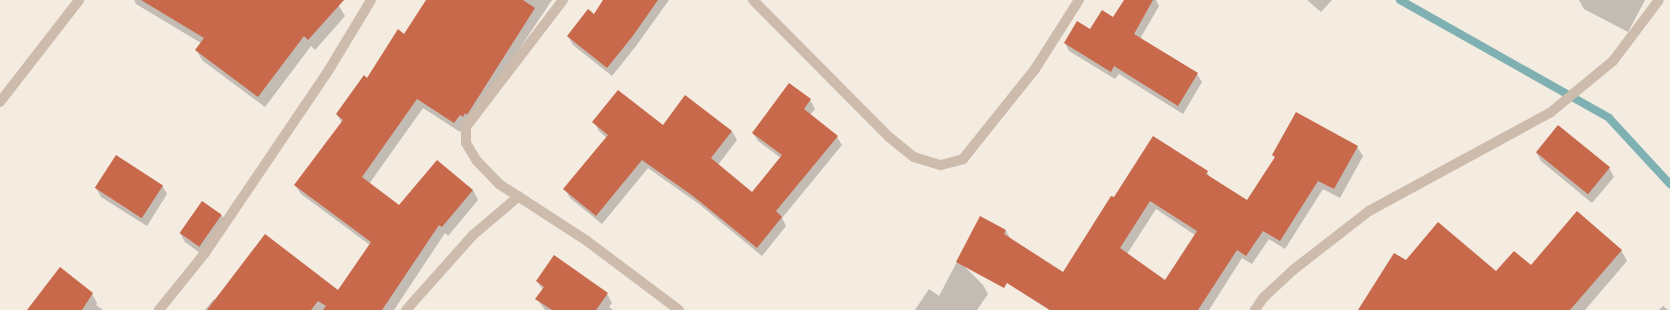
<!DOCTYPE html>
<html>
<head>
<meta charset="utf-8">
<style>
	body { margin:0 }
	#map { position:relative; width:1670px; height:310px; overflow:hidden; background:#f4ebe1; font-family:"Fira Sans Condensed",sans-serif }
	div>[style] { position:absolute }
	.shadow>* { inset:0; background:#0003 }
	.stream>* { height:8px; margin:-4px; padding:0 4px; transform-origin:4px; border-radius:4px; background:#7fb0b2 }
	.building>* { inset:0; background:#c8694b; transform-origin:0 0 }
	.minor>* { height:10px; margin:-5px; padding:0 5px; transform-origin:5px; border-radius:5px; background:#cdbbac }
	span { translate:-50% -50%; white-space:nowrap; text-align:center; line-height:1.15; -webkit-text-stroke:3px #fbf5ee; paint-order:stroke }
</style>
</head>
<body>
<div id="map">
	<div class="shadow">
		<i style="clip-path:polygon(134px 0,333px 0,339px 6px,345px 16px,315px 50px,311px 46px,265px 107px,203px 61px,196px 50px,201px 43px,136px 4px)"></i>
		<i style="clip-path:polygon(427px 0,552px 0,468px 126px,465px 124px,460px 132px,423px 108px,369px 184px,400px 206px,473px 190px,478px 200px,448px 236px,445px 233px,394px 310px,205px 310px,214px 299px,216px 301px,338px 291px,370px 245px,301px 194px,295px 185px,342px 123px,337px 115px,405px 35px)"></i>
		<i style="clip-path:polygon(604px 0,669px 0,636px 46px,612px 76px,573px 45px,568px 36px,594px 15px)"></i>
		<i style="clip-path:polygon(1126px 0,1156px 0,1159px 6px,1140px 39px,1197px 74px,1202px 82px,1183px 114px,1119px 74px,1115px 79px,1069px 51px,1065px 43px,1114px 19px)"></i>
		<i style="clip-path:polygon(1307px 0,1332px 0,1321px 12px)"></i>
		<i style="clip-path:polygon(1579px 0,1645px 0,1628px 32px,1584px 9px)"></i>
		<i style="clip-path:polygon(810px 100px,815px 109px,810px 115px,837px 137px,842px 145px,782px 218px,786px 226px,762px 256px,699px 204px,648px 168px,602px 224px,570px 198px,565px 189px,607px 138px,599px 131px,594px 122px,732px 131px,737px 140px,718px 165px,752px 193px,781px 158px,758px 141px,753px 133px)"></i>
		<i style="clip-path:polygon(evenodd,1357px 147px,1363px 156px,1340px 198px,1323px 189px,1285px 249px,1269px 239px,1252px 264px,1242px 258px,1209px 310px,1049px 310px,969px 257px,980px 217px,1006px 231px,1011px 240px,1063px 273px,1114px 199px,1207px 172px,1210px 178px,1248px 201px,1275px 158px,1273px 155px,1357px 147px,1156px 209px,1195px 235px,1165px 282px,1127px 254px,1156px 209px)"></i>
		<i style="clip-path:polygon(1536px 152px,1609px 168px,1614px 177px,1592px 203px,1541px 161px)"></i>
		<i style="clip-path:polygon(162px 185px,167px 194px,147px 226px,101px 197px,96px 188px)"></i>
		<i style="clip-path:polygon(202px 202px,222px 216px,227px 225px,204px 256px,185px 242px,180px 233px)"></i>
		<i style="clip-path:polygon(1621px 250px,1627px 261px,1585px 310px,1359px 310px,1406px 262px,1496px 273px)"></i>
		<i style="clip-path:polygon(958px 260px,983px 285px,988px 294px,977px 310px,915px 310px,929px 289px,939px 296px)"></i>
		<i style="clip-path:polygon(537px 281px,607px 294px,612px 303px,609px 307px,613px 310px,545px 310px,537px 299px,543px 290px)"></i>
		<i style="clip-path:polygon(92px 294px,97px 303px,96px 305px,103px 310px,31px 310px)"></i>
		<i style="clip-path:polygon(1663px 306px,1668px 310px,1659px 310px)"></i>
	</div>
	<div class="stream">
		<i style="left:1400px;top:0;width:240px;rotate:29.4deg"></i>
		<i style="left:1609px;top:118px;width:90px;rotate:47.3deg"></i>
	</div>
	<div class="building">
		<i style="clip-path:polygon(141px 0,344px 0,308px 40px,304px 36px,258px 97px,195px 50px,204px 38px)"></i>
		<i style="clip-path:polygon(426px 0,523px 0,535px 8px,467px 115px,465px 113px,463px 117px,460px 115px,454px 123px,417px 99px,362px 177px,399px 205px,437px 160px,473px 190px,442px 227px,439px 225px,382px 310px,323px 310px,326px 306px,318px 301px,311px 310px,207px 310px,265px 234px,338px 290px,371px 242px,294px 185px,343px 120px,336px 114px,364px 75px,367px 78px,398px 29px,404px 34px)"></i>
		<i style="clip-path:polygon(603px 0,658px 0,632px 37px,607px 68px,567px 36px,588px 9px,594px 14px)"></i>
		<i style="clip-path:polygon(1124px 0,1153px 0,1134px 34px,1198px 73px,1178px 106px,1114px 66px,1111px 72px,1064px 43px,1077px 21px,1090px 29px,1102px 10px,1113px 17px)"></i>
		<i style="clip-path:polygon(789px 83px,811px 99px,804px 109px,838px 136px,776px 211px,782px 217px,757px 248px,693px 196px,642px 160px,596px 216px,563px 189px,608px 135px,592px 122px,618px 90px,663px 125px,685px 95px,732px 131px,711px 158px,752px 192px,782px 155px,752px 133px)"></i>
		<i style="clip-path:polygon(evenodd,1296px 112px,1358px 146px,1334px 189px,1318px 181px,1280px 241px,1263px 231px,1246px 256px,1237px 250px,1198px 310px,1050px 310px,1007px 283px,1004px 288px,956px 262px,980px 216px,1006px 230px,1004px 234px,1063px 272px,1111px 196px,1114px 197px,1153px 136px,1208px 171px,1206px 174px,1247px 200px,1275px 157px,1272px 155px,1296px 112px,1150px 201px,1197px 231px,1165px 280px,1120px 248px,1150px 201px)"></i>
		<i style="left:1558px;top:125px;width:67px;height:35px;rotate:39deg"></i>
		<i style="left:116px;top:155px;width:56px;height:39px;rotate:33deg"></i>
		<i style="left:202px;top:201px;width:24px;height:39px;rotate:35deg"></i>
		<i style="clip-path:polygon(1577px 211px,1622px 250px,1570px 310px,1358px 310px,1394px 253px,1406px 260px,1438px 222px,1496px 271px,1514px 251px,1531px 265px)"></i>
		<i style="clip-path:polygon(554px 255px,608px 293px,596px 310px,552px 310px,535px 299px,544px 287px,536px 281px)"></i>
		<i style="clip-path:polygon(60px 267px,93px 293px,82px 310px,27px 310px)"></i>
	</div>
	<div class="minor">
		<i style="left:563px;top:0;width:160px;rotate:127.4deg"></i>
		<i style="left:466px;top:127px;width:16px;rotate:90deg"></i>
		<i style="left:466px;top:143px;width:21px;rotate:59deg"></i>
		<i style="left:477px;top:161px;width:32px;rotate:46deg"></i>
		<i style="left:499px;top:184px;width:105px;rotate:32.9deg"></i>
		<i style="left:587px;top:241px;width:115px;rotate:36.9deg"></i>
		<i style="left:753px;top:0;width:193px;rotate:45.2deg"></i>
		<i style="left:889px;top:137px;width:32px;rotate:39deg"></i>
		<i style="left:914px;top:157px;width:28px;rotate:17deg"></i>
		<i style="left:941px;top:165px;width:23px;rotate:-15deg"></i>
		<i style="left:963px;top:159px;width:115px;rotate:-51.3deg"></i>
		<i style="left:1035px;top:69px;width:82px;rotate:-57.5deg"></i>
		<i style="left:0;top:102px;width:129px;rotate:-52.2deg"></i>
		<i style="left:159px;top:310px;width:73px;rotate:-51.1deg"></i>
		<i style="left:205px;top:253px;width:217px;rotate:-55.9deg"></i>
		<i style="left:327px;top:73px;width:85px;rotate:-58.9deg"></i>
		<i style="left:406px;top:310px;width:101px;rotate:-48.2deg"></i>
		<i style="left:473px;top:235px;width:60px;rotate:-40.3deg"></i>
		<i style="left:1255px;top:310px;width:14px;rotate:-56deg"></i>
		<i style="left:1263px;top:298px;width:41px;rotate:-43deg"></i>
		<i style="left:1293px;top:270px;width:96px;rotate:-37.8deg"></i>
		<i style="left:1369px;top:211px;width:207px;rotate:-28.5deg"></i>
		<i style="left:1551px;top:112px;width:80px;rotate:-39.4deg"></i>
		<i style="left:1613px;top:61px;width:76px;rotate:-53deg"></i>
	</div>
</div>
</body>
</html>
